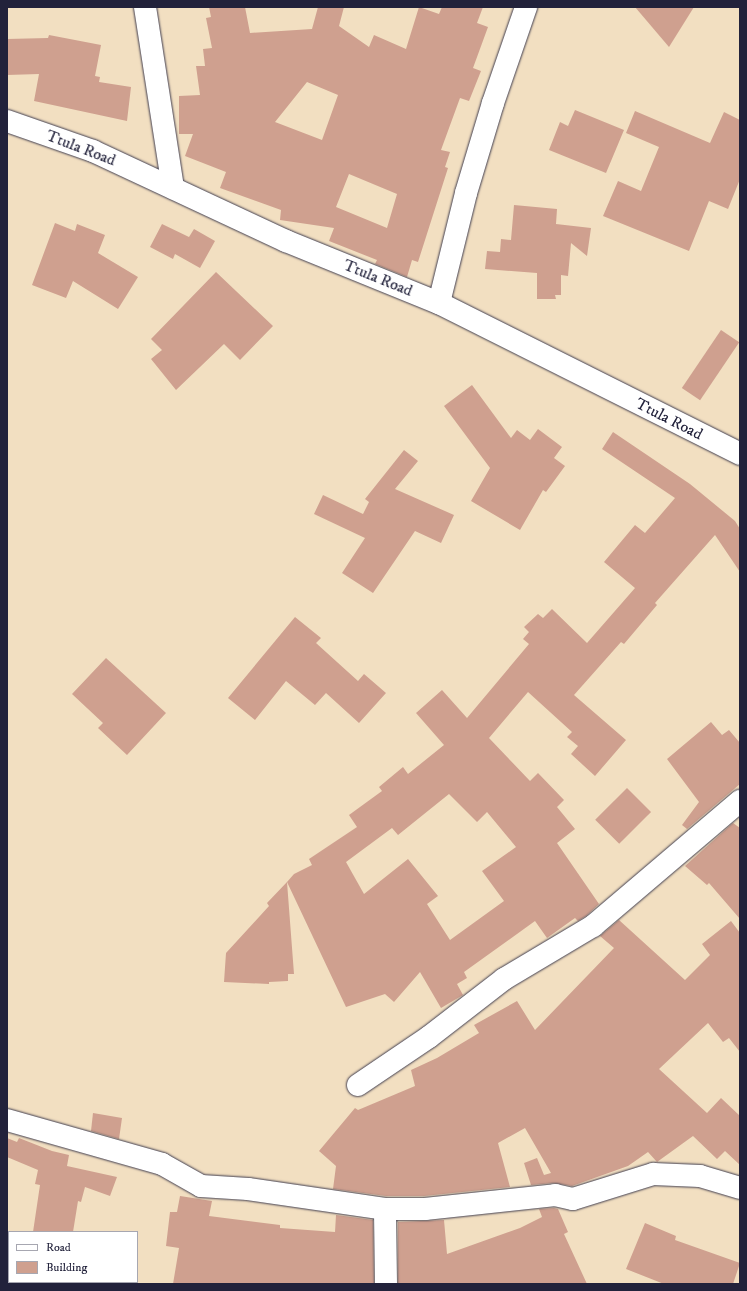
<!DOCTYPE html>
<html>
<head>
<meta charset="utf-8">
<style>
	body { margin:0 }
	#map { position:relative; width:747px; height:1291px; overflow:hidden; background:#f2dfc1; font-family:"IM FELL DW Pica",serif }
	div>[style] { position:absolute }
	.building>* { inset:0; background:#cfa08f; transform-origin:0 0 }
	.roads { filter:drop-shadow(0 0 1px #413e4f) drop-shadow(0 0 1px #413e4f) }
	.minor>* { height:22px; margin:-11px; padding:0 11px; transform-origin:11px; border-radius:11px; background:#fff }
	span { translate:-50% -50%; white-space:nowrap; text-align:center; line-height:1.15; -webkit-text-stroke:3px #fff; paint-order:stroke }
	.street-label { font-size:16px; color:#22223b }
	.frame { position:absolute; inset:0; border:8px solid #22223b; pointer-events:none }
	.legend { position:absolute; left:8px; top:1231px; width:130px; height:52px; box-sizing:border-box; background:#fff; border:1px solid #a7a7b1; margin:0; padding:5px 7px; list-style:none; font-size:12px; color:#22223b }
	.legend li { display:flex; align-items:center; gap:8px; height:20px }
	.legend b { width:20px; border:1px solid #a7a7b1 }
</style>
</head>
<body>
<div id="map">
	<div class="building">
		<i style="clip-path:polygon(evenodd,209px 7px,245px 7px,250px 33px,312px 29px,318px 7px,344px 7px,339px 26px,369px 47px,374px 35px,406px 49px,419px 7px,439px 14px,442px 7px,483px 7px,477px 23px,488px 27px,473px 68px,481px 71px,469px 101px,460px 98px,441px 150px,450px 152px,445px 167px,448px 168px,418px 262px,412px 260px,407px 277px,375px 264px,377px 260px,329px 241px,334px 228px,280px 220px,281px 210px,220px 188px,226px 172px,185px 156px,193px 134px,179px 134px,179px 96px,200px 95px,196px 66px,205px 66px,203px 49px,212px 48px,206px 18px,211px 17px,209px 7px,307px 82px,338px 95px,322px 140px,275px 122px,307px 82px,209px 7px,349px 174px,397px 194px,387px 228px,336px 207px,349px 174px)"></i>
		<i style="clip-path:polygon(635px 7px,694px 7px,669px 47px)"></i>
		<i style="clip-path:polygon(49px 35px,101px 45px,95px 76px,100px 77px,99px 82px,131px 87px,127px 121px,34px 101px,39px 74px,7px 75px,7px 39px,48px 38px)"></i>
		<i style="clip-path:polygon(575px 110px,624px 130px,606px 173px,549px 150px,560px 122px,568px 126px)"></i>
		<i style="clip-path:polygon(635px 111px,710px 143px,724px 112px,740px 120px,740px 179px,728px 209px,709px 201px,689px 251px,603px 216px,618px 181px,641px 191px,659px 147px,626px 133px)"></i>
		<i style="clip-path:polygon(514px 205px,557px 209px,556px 224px,591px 228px,587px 256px,571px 243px,568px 276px,561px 275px,561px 295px,555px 295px,556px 299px,537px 299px,537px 273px,485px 269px,487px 251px,500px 252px,501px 239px,511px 240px)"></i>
		<i style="clip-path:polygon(55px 223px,75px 231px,77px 224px,105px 235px,98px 253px,138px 277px,118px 309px,73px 281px,66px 298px,32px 285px)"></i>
		<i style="clip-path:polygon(162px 224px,189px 237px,194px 229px,215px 241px,200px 268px,175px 254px,173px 259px,150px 247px)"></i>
		<i style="clip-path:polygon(216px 272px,273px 326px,240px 360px,224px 344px,176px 390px,151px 359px,162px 350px,151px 339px)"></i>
		<i style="left:721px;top:330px;width:22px;height:70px;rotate:34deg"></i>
		<i style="clip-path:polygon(472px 385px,511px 438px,517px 430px,530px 440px,538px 429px,562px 447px,554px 458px,565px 466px,546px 492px,543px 490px,520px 530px,471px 501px,490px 468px,444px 406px)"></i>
		<i style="clip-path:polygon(evenodd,613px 432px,690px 484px,735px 521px,740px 529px,740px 572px,715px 535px,655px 603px,657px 605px,624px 644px,621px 642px,574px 695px,626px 740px,595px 776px,571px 754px,578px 746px,567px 737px,572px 732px,528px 692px,489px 738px,530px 781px,538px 773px,564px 800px,557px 807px,575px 829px,557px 843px,599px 904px,586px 916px,578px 921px,575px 918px,547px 938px,535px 921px,464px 972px,467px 978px,457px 984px,463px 995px,441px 1008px,420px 972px,394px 1002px,385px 994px,346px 1007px,287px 882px,294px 874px,312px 865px,309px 859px,357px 827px,349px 815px,382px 791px,379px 787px,403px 767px,408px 774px,444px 745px,416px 713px,442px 690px,467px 718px,529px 644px,523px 639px,529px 632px,524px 627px,538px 614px,543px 618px,552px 609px,587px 643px,635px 588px,604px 562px,635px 525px,645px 533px,675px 498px,602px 449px,613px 432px,449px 794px,477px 822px,487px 812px,516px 847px,482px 871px,504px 901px,450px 940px,427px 904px,438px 896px,408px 859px,364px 894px,346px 862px,392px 828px,398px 835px,449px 794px)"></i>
		<i style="clip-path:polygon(404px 450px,418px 461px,395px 489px,454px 515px,441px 543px,415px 531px,373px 593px,342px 573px,365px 538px,314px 514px,323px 495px,363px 514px,369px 502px,365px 499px)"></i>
		<i style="clip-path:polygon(295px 617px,321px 638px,316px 643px,358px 681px,364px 674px,386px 693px,359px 723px,326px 693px,315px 705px,286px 681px,255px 720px,228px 698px)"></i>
		<i style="clip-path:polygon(106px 658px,166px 713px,127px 755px,98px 728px,103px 723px,72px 694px)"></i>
		<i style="clip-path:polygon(711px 722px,722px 735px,729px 730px,740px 743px,740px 784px,687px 829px,682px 825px,699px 802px,667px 759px)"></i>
		<i style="left:627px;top:788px;width:34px;height:45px;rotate:45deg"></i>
		<i style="clip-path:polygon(733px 823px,740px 828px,740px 919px,709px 883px,707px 885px,685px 866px)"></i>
		<i style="clip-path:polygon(287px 882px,294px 974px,288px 974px,288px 981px,269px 982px,269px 984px,224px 982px,226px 953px,269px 906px,267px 903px)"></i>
		<i style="clip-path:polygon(619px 920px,685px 980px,710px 955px,702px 944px,731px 921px,740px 933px,740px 1052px,729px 1038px,723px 1042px,708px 1023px,659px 1069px,707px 1113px,721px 1098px,740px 1116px,740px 1165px,725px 1151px,717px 1159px,693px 1136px,657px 1162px,648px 1152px,628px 1166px,572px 1186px,554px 1183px,531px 1185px,524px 1163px,537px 1158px,544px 1175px,551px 1173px,525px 1128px,498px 1143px,510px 1187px,424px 1196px,386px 1196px,333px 1189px,336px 1166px,319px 1151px,355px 1108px,358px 1110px,415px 1086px,411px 1070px,437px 1058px,479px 1033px,474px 1025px,517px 1001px,535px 1030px,614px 948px,600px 936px)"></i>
		<i style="clip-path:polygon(93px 1113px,122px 1118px,119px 1139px,91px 1131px)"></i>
		<i style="clip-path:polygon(7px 1138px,17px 1142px,19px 1138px,52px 1151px,69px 1155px,67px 1166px,117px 1177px,110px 1196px,85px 1187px,81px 1202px,78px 1201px,73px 1232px,33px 1232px,40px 1185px,35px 1184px,38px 1170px,7px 1157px)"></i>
		<i style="clip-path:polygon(180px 1196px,212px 1201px,209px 1216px,280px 1225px,280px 1228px,335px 1232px,336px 1215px,373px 1220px,374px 1284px,173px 1284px,179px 1248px,166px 1246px,170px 1212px,177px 1212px)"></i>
		<i style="clip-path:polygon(554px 1208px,558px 1209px,568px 1232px,564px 1234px,587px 1284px,398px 1284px,398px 1222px,444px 1220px,447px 1254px,520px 1228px,542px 1217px,539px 1209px)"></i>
		<i style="clip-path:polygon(645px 1223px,676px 1236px,675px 1240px,740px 1263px,733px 1284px,664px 1284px,626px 1269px)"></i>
	</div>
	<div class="roads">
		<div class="minor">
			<i style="left:145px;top:7px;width:183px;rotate:81.2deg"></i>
			<i style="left:7px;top:121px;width:91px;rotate:19.2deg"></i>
			<i style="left:93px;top:151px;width:213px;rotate:25deg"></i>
			<i style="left:286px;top:241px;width:165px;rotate:22.1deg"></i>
			<i style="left:439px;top:303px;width:337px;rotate:26.6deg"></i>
			<i style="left:439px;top:303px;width:113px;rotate:-76.2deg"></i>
			<i style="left:466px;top:193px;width:94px;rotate:-73.3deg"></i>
			<i style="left:493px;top:103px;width:102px;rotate:-71deg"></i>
			<i style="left:358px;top:1085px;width:86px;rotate:-34.1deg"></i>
			<i style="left:429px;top:1037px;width:95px;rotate:-37.7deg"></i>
			<i style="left:504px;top:979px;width:104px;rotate:-30.8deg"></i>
			<i style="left:593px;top:926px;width:193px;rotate:-40.4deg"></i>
			<i style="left:7px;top:1120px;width:161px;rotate:15.8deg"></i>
			<i style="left:162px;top:1164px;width:45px;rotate:29.4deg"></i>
			<i style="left:201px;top:1186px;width:47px;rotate:3.7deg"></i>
			<i style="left:248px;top:1189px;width:138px;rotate:8.3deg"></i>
			<i style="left:386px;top:1284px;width:75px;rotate:-90.8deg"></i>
			<i style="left:385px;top:1209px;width:40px"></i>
			<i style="left:425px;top:1209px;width:131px;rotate:-6.1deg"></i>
			<i style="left:555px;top:1195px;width:18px;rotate:13deg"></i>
			<i style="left:573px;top:1199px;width:84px;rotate:-17.4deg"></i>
			<i style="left:653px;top:1174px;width:47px;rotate:2.4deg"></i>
			<i style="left:700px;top:1176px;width:42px;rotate:16.7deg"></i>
		</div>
	</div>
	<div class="street-label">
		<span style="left:81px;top:148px;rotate:21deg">Ttula Road</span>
		<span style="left:378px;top:278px;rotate:22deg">Ttula Road</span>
		<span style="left:669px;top:419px;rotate:27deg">Ttula Road</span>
	</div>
	<div class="frame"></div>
	<ul class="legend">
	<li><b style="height:5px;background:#fff"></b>Road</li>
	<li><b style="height:11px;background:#cfa08f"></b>Building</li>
	</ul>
</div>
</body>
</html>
